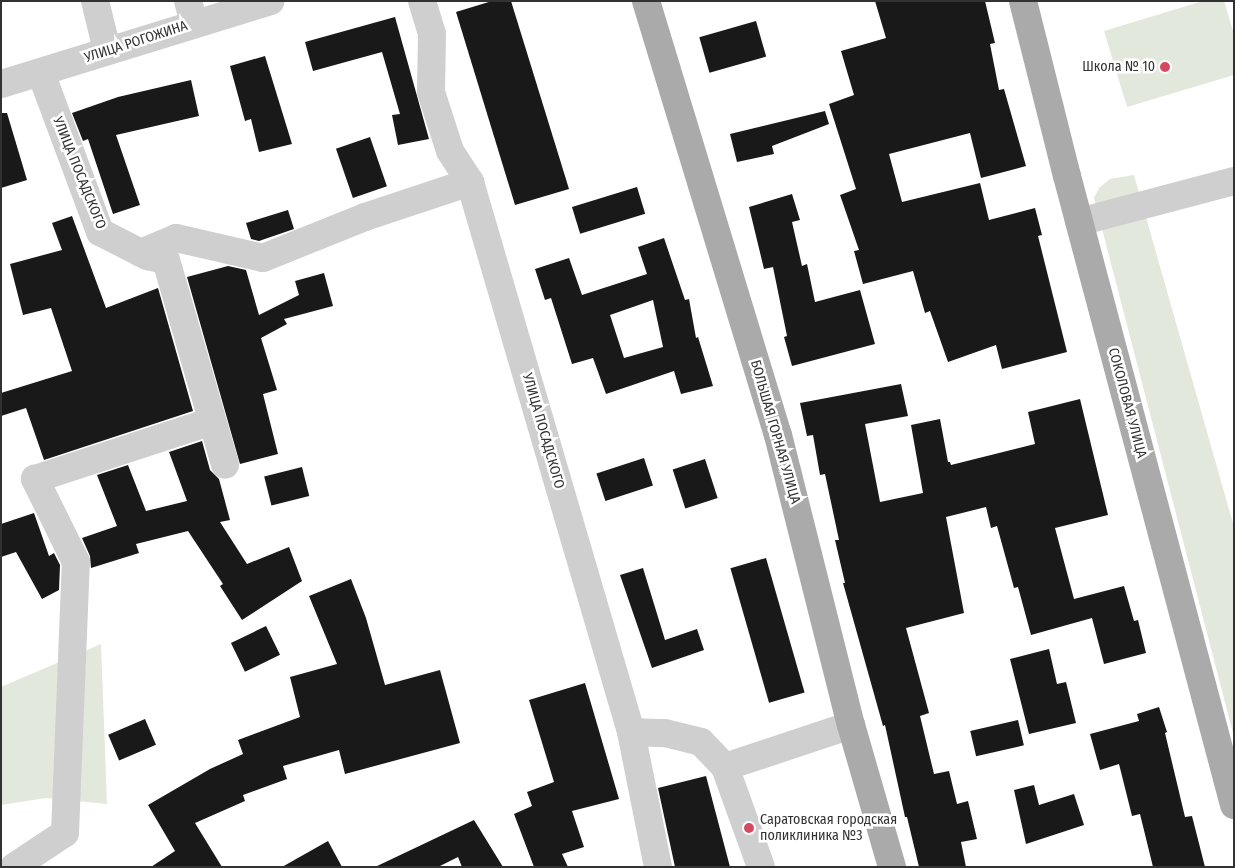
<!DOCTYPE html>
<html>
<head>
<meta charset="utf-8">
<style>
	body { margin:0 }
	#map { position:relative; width:1235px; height:868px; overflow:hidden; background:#fff; font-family:"Fira Sans Condensed",sans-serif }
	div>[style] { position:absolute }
	.green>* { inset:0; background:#e3e8dc }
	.building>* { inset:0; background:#191919; transform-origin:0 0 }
	.minor>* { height:28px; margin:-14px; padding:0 14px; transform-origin:14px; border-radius:14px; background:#cfcfcf }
	.major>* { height:28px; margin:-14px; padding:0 14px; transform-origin:14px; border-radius:14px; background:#aaa }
	.dots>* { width:14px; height:14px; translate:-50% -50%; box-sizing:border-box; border:2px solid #fff; border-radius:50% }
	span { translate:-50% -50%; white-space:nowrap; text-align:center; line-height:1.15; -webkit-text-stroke:5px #fff; paint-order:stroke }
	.street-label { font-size:14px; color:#323232 }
	.poi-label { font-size:14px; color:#323232 }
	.right { translate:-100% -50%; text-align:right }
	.left { translate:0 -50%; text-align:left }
	.frame { position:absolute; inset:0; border:2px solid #323232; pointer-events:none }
</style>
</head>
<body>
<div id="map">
	<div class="green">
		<i style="clip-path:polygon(1203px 1px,1224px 1px,1234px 34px,1234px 75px,1127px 107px,1104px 31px)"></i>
		<i style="clip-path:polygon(1134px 175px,1234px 527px,1234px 737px,1094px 198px,1099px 188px,1110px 179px)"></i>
		<i style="clip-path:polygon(101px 644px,107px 804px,46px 798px,1px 805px,1px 687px)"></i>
	</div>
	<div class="building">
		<i style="clip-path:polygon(492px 1px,511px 1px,569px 189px,515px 205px,456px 12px)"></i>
		<i style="clip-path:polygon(875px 1px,985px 1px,995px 43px,990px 44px,999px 90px,1004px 89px,1026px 166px,981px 178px,970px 133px,889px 154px,902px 202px,980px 183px,989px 220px,1035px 208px,1042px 235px,1038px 236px,1067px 352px,1002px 369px,996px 345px,948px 362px,930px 311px,925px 313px,913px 271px,863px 284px,854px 251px,859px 250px,840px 195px,856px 189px,829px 104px,854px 95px,841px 51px,886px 38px)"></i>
		<i style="clip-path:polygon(395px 17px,429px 139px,398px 145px,392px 115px,400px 114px,382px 52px,313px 71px,305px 42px)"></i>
		<i style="left:756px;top:21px;width:37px;height:59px;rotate:74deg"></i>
		<i style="clip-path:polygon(265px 56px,292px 144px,259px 152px,251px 119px,245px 121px,230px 66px)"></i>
		<i style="clip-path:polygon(191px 80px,199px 116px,116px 135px,140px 205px,113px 214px,88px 139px,83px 141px,72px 113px,118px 97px)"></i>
		<i style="clip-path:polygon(825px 111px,829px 124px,772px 146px,774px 154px,737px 162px,730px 134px)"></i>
		<i style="clip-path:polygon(1px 113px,7px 113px,27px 180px,1px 188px)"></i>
		<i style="left:370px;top:137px;width:52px;height:36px;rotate:71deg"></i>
		<i style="left:637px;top:187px;width:28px;height:68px;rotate:73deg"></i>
		<i style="clip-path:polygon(792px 194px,800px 220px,792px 222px,802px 266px,807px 264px,815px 302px,860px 290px,875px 344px,792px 366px,784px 337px,787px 336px,773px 267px,764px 269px,749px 207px)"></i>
		<i style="clip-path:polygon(288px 210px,294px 229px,259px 241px,251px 239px,246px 223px)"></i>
		<i style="clip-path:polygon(72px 216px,106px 308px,158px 288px,193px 411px,44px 460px,26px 408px,1px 416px,1px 393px,72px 371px,51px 308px,23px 315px,10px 264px,62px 250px,52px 223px)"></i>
		<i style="clip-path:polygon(evenodd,664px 238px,685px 300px,689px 299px,696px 338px,698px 337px,713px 386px,681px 394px,674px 371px,606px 394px,593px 358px,572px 364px,551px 298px,545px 300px,535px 269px,569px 258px,582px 295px,647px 274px,638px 247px,664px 238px,653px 300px,663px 347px,624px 358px,610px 315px,653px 300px)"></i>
		<i style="clip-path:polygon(228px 266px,246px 270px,259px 315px,299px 295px,295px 281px,324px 273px,333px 306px,284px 319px,287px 324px,261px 338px,277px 390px,263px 394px,278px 454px,240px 464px,187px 277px)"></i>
		<i style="clip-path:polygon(901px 384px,908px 416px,865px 424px,880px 502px,923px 493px,911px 425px,940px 419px,948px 462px,950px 462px,951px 465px,1035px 444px,1028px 412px,1080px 399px,1108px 515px,1055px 528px,1074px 599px,1124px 586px,1134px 621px,1138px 620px,1146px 653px,1104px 664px,1092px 618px,1031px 635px,1018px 587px,1014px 588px,997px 526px,991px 528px,986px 507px,946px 517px,964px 613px,906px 628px,929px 713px,920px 716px,934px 774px,949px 771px,957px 804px,968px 801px,977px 839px,961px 842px,966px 867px,919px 867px,907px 817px,905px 817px,885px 725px,883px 726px,843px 583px,845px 583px,835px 540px,839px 540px,825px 474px,820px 475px,813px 435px,807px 436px,800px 403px)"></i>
		<i style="clip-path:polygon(202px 441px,210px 470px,219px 479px,230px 520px,220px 522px,247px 564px,289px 547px,302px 581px,242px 620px,220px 586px,223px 584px,188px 531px,136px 544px,139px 553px,91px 568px,90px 556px,82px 538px,117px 526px,97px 475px,128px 465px,146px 511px,187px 501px,169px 452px)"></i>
		<i style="left:644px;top:458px;width:29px;height:50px;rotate:72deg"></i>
		<i style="left:705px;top:459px;width:41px;height:34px;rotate:72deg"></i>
		<i style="left:302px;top:467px;width:30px;height:39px;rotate:76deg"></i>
		<i style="clip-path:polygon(34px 513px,49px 556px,54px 553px,60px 565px,59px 590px,42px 599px,16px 552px,1px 557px,1px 524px)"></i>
		<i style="left:766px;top:558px;width:140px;height:37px;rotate:74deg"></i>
		<i style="clip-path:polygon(643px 568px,665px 640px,697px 629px,704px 650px,652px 668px,620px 575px)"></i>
		<i style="clip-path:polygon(351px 579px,366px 618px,385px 685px,440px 670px,460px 743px,345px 774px,339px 750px,283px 766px,287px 779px,243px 795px,245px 801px,195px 823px,222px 867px,151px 867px,175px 851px,148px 805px,210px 769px,243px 754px,238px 740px,300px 717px,290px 677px,337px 664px,309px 596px)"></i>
		<i style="left:266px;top:626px;width:32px;height:39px;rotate:64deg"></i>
		<i style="clip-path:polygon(1049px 649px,1057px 684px,1066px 682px,1076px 723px,1029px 734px,1010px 659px)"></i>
		<i style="clip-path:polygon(585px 683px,619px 799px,572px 811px,584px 847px,562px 854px,568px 867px,534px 867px,514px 814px,532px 806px,527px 792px,554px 782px,529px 700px)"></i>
		<i style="clip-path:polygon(1159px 707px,1167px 732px,1165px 733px,1185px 817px,1192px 816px,1205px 867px,1153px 867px,1140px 814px,1132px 816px,1119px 764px,1100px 770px,1090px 734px,1139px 721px,1137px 714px)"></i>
		<i style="left:145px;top:719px;width:28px;height:40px;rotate:67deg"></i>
		<i style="left:1018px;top:720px;width:26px;height:49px;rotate:77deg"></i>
		<i style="clip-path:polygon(706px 776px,730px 867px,675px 867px,658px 788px)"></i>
		<i style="clip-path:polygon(1034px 785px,1039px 805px,1074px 794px,1084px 825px,1026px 844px,1014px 790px)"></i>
		<i style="clip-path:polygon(474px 820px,503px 867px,462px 867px,458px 857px,438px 867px,375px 867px)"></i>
		<i style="clip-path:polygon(328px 841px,342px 867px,282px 867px)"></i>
	</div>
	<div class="minor">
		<i style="left:95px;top:1px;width:50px;rotate:76.2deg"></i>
		<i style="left:188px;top:1px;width:23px;rotate:75deg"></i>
		<i style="left:422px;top:1px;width:34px;rotate:73deg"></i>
		<i style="left:432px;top:34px;width:58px;rotate:91deg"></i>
		<i style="left:431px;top:92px;width:62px;rotate:72.1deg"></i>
		<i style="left:450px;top:151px;width:37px;rotate:57deg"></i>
		<i style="left:470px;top:182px;width:573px;rotate:73.68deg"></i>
		<i style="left:631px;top:732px;width:138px;rotate:78.7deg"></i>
		<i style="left:41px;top:73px;width:170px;rotate:69.6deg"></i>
		<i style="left:100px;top:232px;width:53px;rotate:27.1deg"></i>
		<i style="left:147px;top:256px;width:19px;rotate:12deg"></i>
		<i style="left:166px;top:260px;width:213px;rotate:73.9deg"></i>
		<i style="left:1px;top:84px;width:282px;rotate:-17.1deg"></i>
		<i style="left:1079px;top:222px;width:160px;rotate:-14.8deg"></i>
		<i style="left:141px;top:253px;width:38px;rotate:-23deg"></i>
		<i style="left:176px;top:238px;width:89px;rotate:12.9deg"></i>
		<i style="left:263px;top:258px;width:110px;rotate:-21.9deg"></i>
		<i style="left:365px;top:217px;width:111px;rotate:-18.4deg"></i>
		<i style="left:631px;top:732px;width:34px;rotate:2deg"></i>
		<i style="left:665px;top:733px;width:37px;rotate:14deg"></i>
		<i style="left:701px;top:742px;width:35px;rotate:46deg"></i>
		<i style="left:725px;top:767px;width:133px;rotate:-18.4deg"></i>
		<i style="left:725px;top:767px;width:106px;rotate:70.2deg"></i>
		<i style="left:14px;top:867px;width:61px;rotate:-33.7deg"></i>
		<i style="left:65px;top:833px;width:271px;rotate:-87.7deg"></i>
		<i style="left:76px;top:562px;width:93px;rotate:-116.3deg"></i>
		<i style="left:35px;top:479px;width:186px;rotate:-18.1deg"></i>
	</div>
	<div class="major">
		<i style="left:646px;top:1px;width:454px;rotate:73.1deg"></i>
		<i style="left:778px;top:435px;width:299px;rotate:75.9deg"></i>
		<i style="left:851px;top:725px;width:148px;rotate:73.9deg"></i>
		<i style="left:1023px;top:1px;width:180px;rotate:75.9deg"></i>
		<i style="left:1067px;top:176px;width:651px;rotate:75.13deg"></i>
	</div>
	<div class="dots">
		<i style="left:1165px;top:67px;background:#d34a61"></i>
		<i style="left:749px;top:828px;background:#d34a61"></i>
	</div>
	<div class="street-label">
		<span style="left:136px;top:42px;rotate:-18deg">УЛИЦА РОГОЖИНА</span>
		<span style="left:79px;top:173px;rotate:68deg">УЛИЦА ПОСАДСКОГО</span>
		<span style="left:1127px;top:403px;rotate:75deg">СОКОЛОВАЯ УЛИЦА</span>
		<span style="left:543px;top:431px;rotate:74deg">УЛИЦА ПОСАДСКОГО</span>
		<span style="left:775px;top:432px;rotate:74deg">БОЛЬШАЯ ГОРНАЯ УЛИЦА</span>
	</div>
	<div class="poi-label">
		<span class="right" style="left:1155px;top:67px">Школа № 10</span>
		<span class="left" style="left:760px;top:828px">Саратовская городская<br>поликлиника №3</span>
	</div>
	<div class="frame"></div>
</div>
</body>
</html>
